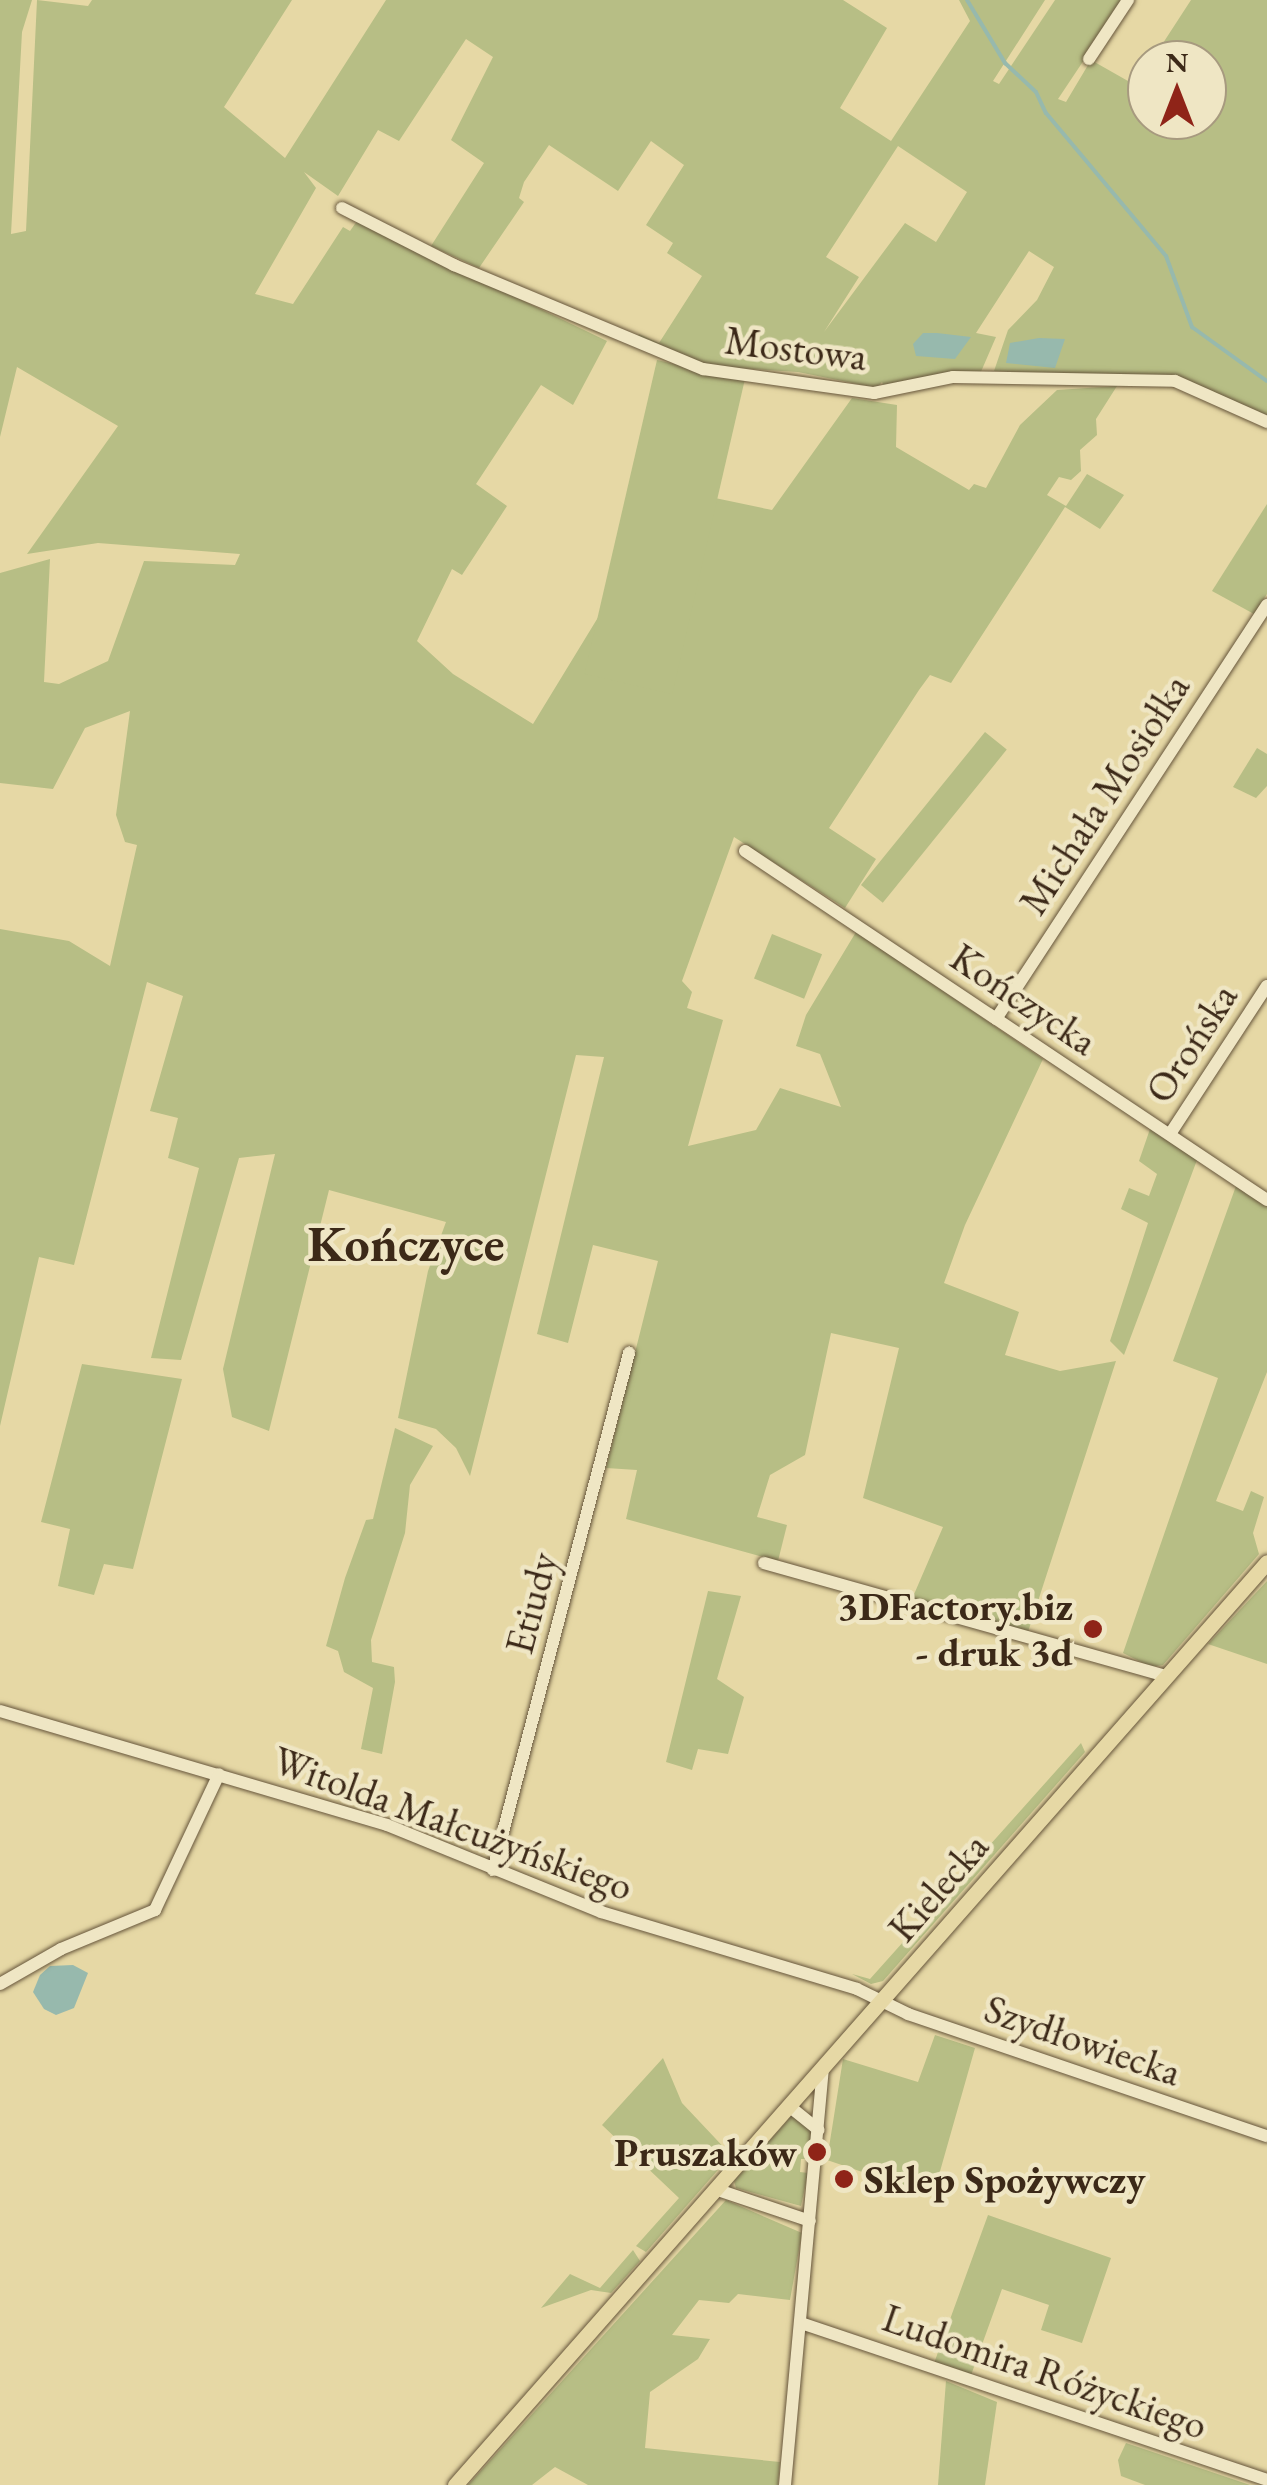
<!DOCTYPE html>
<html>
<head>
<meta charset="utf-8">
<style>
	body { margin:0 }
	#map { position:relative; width:1267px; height:2485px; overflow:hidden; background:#e6d8a5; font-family:"EB Garamond",serif }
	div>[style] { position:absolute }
	.green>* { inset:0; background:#b7be85; transform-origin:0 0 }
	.water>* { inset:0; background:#97b9ad }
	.stream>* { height:4px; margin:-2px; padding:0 2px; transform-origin:2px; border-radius:2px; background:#97b9ad }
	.roads { filter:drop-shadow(0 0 2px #66553b) drop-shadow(0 0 2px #66553b) }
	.minor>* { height:12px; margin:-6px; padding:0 6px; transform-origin:6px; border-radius:6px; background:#efe6c4 }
	.major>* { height:15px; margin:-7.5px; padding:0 7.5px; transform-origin:7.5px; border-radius:7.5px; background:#e6d8a5 }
	.dots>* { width:28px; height:28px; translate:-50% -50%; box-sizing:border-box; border:5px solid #efe6c4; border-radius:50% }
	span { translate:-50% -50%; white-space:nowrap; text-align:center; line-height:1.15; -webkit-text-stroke:9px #efe6c4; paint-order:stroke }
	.street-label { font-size:40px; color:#3c2918 }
	.poi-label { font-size:40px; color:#3c2918; font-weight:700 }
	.right { translate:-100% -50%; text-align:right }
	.left { translate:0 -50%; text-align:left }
	.district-label { font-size:50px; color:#3c2918; font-weight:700 }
	.north { position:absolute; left:1127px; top:40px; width:100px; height:100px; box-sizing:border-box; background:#efe6c4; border:2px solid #a79a7f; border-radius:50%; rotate:0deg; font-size:28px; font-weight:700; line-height:40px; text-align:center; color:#3c2918 }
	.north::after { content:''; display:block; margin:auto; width:35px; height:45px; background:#8f2418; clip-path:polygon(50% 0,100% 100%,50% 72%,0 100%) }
</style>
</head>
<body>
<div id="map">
	<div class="green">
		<i style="clip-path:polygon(evenodd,0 0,32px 0,22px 32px,11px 234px,26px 231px,37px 0,88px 6px,92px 0,292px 0,224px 107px,285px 158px,386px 0,843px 0,887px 28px,840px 108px,891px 141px,970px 21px,959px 0,1045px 0,993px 81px,999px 84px,1055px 0,1124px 0,1058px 99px,1066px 102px,1091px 60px,1135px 85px,1147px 67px,1147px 120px,1207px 120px,1207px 60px,1152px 60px,1191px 0,1267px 0,1267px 416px,1187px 380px,994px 371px,1008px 330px,1037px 300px,1054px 267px,1029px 251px,976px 333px,996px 337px,980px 374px,885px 388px,882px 382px,877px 388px,798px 372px,705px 366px,636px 339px,639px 334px,659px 343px,702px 276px,667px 253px,673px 243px,646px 225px,684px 165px,651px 141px,618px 191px,549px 145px,524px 182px,519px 198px,524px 202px,479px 268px,431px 246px,484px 163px,451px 140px,493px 57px,466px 39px,399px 141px,378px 130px,338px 196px,304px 172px,316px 188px,255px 294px,293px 304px,343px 227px,350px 231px,357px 221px,607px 341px,573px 405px,541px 385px,476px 484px,507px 506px,462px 575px,452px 569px,417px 641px,453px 674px,533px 724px,630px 565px,657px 581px,715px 498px,772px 510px,852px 398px,897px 405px,896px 447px,969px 490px,974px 484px,986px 488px,1020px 425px,1057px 390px,1117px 386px,1096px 419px,1097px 435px,1080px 450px,1081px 471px,1071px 480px,1059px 477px,1047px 495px,1066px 506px,1087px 474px,1124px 495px,1100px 529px,1065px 507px,951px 683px,930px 675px,919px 690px,829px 828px,876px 859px,845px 908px,734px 837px,682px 981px,692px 992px,687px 1008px,723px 1020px,688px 1146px,756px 1130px,780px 1088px,841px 1107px,820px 1054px,796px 1046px,806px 1015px,856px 932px,1043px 1059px,965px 1225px,944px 1283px,1019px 1312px,1005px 1355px,1060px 1371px,1116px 1361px,1028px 1632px,912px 1599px,943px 1527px,863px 1498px,899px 1348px,831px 1333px,805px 1455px,770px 1475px,757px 1517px,787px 1525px,778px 1561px,626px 1519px,637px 1470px,606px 1468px,658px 1261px,593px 1245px,568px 1343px,537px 1334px,604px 1057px,576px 1055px,470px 1476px,456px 1448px,436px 1429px,398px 1418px,428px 1271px,446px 1222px,329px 1190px,269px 1431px,232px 1417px,223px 1369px,275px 1154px,239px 1158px,181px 1360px,151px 1358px,199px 1168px,168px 1158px,178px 1118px,150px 1111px,183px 996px,147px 982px,74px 1265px,39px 1257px,0 1426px,0 929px,69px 941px,110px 966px,137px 845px,125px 842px,116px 815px,130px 711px,85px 728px,53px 789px,0 783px,0 573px,50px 559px,44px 682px,59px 684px,108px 661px,144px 561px,235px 565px,240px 554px,98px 543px,27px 554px,118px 426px,17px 367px,0 437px,0 0,898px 146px,967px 192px,936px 242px,905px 223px,824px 332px,859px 277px,826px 257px,898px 146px)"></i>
		<i style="left:657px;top:360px;width:90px;height:322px;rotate:13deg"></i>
		<i style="clip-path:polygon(1267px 504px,1267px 594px,1254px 614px,1212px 591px)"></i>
		<i style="left:985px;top:732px;width:28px;height:197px;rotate:39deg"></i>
		<i style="clip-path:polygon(1257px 748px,1267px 754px,1267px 786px,1256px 798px,1233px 787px)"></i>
		<i style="left:772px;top:934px;width:54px;height:48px;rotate:22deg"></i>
		<i style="clip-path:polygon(1150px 1129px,1197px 1160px,1124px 1355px,1110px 1341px,1148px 1223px,1121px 1209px,1129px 1188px,1149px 1196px,1157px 1174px,1139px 1161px)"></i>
		<i style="clip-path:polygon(1236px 1186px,1267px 1206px,1267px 1372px,1216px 1501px,1243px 1511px,1251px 1491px,1264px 1497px,1253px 1533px,1259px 1554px,1163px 1665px,1151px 1667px,1123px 1653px,1218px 1378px,1173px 1361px)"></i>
		<i style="clip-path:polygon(82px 1364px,182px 1379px,133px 1569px,104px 1564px,94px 1595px,58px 1586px,70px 1529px,41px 1522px)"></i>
		<i style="clip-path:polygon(395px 1428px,433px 1446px,410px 1485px,405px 1533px,371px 1640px,372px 1662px,394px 1667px,395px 1682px,382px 1754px,361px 1749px,373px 1688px,344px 1672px,338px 1651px,326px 1646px,345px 1578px,366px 1520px,373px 1519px)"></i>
		<i style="clip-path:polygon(1267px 1581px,1267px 1664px,1208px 1644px)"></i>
		<i style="clip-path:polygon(708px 1591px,741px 1596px,717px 1679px,744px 1697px,728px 1754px,698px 1749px,692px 1770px,666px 1762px)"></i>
		<i style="clip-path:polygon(1081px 1743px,1085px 1752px,883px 1981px,871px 1984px,852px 1974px,870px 1979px)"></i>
		<i style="clip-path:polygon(935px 2035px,975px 2048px,933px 2196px,827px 2160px,843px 2059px,918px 2082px)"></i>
		<i style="clip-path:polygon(663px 2058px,682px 2103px,731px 2155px,646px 2252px,636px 2246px,679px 2198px,602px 2125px)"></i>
		<i style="clip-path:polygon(794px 2113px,812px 2126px,809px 2159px,801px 2159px,800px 2172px,808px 2173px,801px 2206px,736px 2188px,734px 2181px)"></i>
		<i style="clip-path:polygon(726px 2200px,802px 2233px,790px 2300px,738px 2294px,729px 2303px,699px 2300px,672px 2335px,710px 2339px,698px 2359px,650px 2392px,645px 2448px,780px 2462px,778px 2485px,588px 2485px,555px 2467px,532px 2485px,468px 2485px)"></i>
		<i style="clip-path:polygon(988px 2215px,1111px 2258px,1082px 2343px,1041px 2330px,1049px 2305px,1002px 2289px,970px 2378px,933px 2366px)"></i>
		<i style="clip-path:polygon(633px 2250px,640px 2261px,611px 2293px,591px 2290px,541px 2308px,570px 2274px,600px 2288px)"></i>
		<i style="clip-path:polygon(946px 2381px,997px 2402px,985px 2485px,938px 2485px)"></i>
		<i style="clip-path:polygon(1126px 2443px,1138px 2447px,1250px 2485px,1145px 2485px,1121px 2476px,1118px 2460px)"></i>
	</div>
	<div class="water">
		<i style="clip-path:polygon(923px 333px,937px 333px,971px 337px,955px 359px,916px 356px,913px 344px)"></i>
		<i style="clip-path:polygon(1039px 338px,1065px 339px,1055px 368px,1006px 363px,1010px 343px)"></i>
		<i style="clip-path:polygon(73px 1965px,88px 1973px,74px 2008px,56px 2015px,44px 2009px,33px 1992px,40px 1975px,50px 1966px)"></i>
	</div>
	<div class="stream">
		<i style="left:967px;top:0;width:74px;rotate:58.9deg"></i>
		<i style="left:1005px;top:63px;width:42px;rotate:43.1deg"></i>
		<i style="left:1036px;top:92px;width:23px;rotate:65deg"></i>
		<i style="left:1046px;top:113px;width:187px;rotate:50deg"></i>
		<i style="left:1166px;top:256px;width:76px;rotate:69.9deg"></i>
		<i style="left:1192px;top:327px;width:92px;rotate:35.8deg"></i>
	</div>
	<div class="roads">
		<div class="minor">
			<i style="left:1089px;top:59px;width:71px;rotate:-56.5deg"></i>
			<i style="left:342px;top:208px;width:126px;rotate:27deg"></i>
			<i style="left:454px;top:265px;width:270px;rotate:22.7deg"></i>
			<i style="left:703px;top:369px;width:173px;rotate:8deg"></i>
			<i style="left:874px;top:393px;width:81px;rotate:-11.4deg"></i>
			<i style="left:953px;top:377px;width:222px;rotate:1deg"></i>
			<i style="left:1175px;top:381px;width:101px;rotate:24deg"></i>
			<i style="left:745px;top:851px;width:628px;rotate:33.77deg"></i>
			<i style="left:996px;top:1019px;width:495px;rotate:-56.8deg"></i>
			<i style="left:1170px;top:1134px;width:177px;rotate:-56.8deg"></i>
			<i style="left:764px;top:1563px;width:418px;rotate:15.7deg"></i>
			<i style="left:0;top:1711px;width:403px;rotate:16.4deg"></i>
			<i style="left:387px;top:1825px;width:231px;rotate:22.1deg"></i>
			<i style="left:601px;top:1912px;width:267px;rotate:16.7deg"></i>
			<i style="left:857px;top:1989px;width:57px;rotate:26.1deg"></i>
			<i style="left:908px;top:2014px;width:379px;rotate:18.8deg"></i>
			<i style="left:493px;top:1870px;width:535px;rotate:-75.26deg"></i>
			<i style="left:0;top:1984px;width:70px;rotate:-29.8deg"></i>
			<i style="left:61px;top:1949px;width:102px;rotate:-22.5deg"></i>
			<i style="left:155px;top:1910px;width:150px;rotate:-64.8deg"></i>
			<i style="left:789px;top:2106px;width:38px;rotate:39deg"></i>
			<i style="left:715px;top:2189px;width:100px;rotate:18.6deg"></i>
			<i style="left:801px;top:2323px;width:492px;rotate:18.6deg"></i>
			<i style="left:785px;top:2485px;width:420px;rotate:-84.8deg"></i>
		</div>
		<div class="major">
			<i style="left:455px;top:2485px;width:1229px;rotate:-48.66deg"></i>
		</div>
	</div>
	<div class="dots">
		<i style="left:1093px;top:1629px;background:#8f2418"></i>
		<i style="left:817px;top:2152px;background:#8f2418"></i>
		<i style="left:844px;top:2179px;background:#8f2418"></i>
	</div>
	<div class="street-label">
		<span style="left:796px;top:348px;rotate:7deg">Mostowa</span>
		<span style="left:1104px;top:794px;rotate:-57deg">Michała Mosiołka</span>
		<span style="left:1024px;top:999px;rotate:34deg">Kończycka</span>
		<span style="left:1191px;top:1043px;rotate:-57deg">Orońska</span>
		<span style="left:531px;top:1603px;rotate:-75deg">Etiudy</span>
		<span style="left:453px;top:1823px;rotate:20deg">Witolda Małcużyńskiego</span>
		<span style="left:938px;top:1887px;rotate:-49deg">Kielecka</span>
		<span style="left:1083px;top:2040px;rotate:19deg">Szydłowiecka</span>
		<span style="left:1045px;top:2371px;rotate:19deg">Ludomira Różyckiego</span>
	</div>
	<div class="poi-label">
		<span class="right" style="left:1073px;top:1629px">3DFactory.biz<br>- druk 3d</span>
		<span class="right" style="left:797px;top:2152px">Pruszaków</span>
		<span class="left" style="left:864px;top:2179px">Sklep Spożywczy</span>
	</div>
	<div class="district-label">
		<span style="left:406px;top:1244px">Kończyce</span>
	</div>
	<div class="north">N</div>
</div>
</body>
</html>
